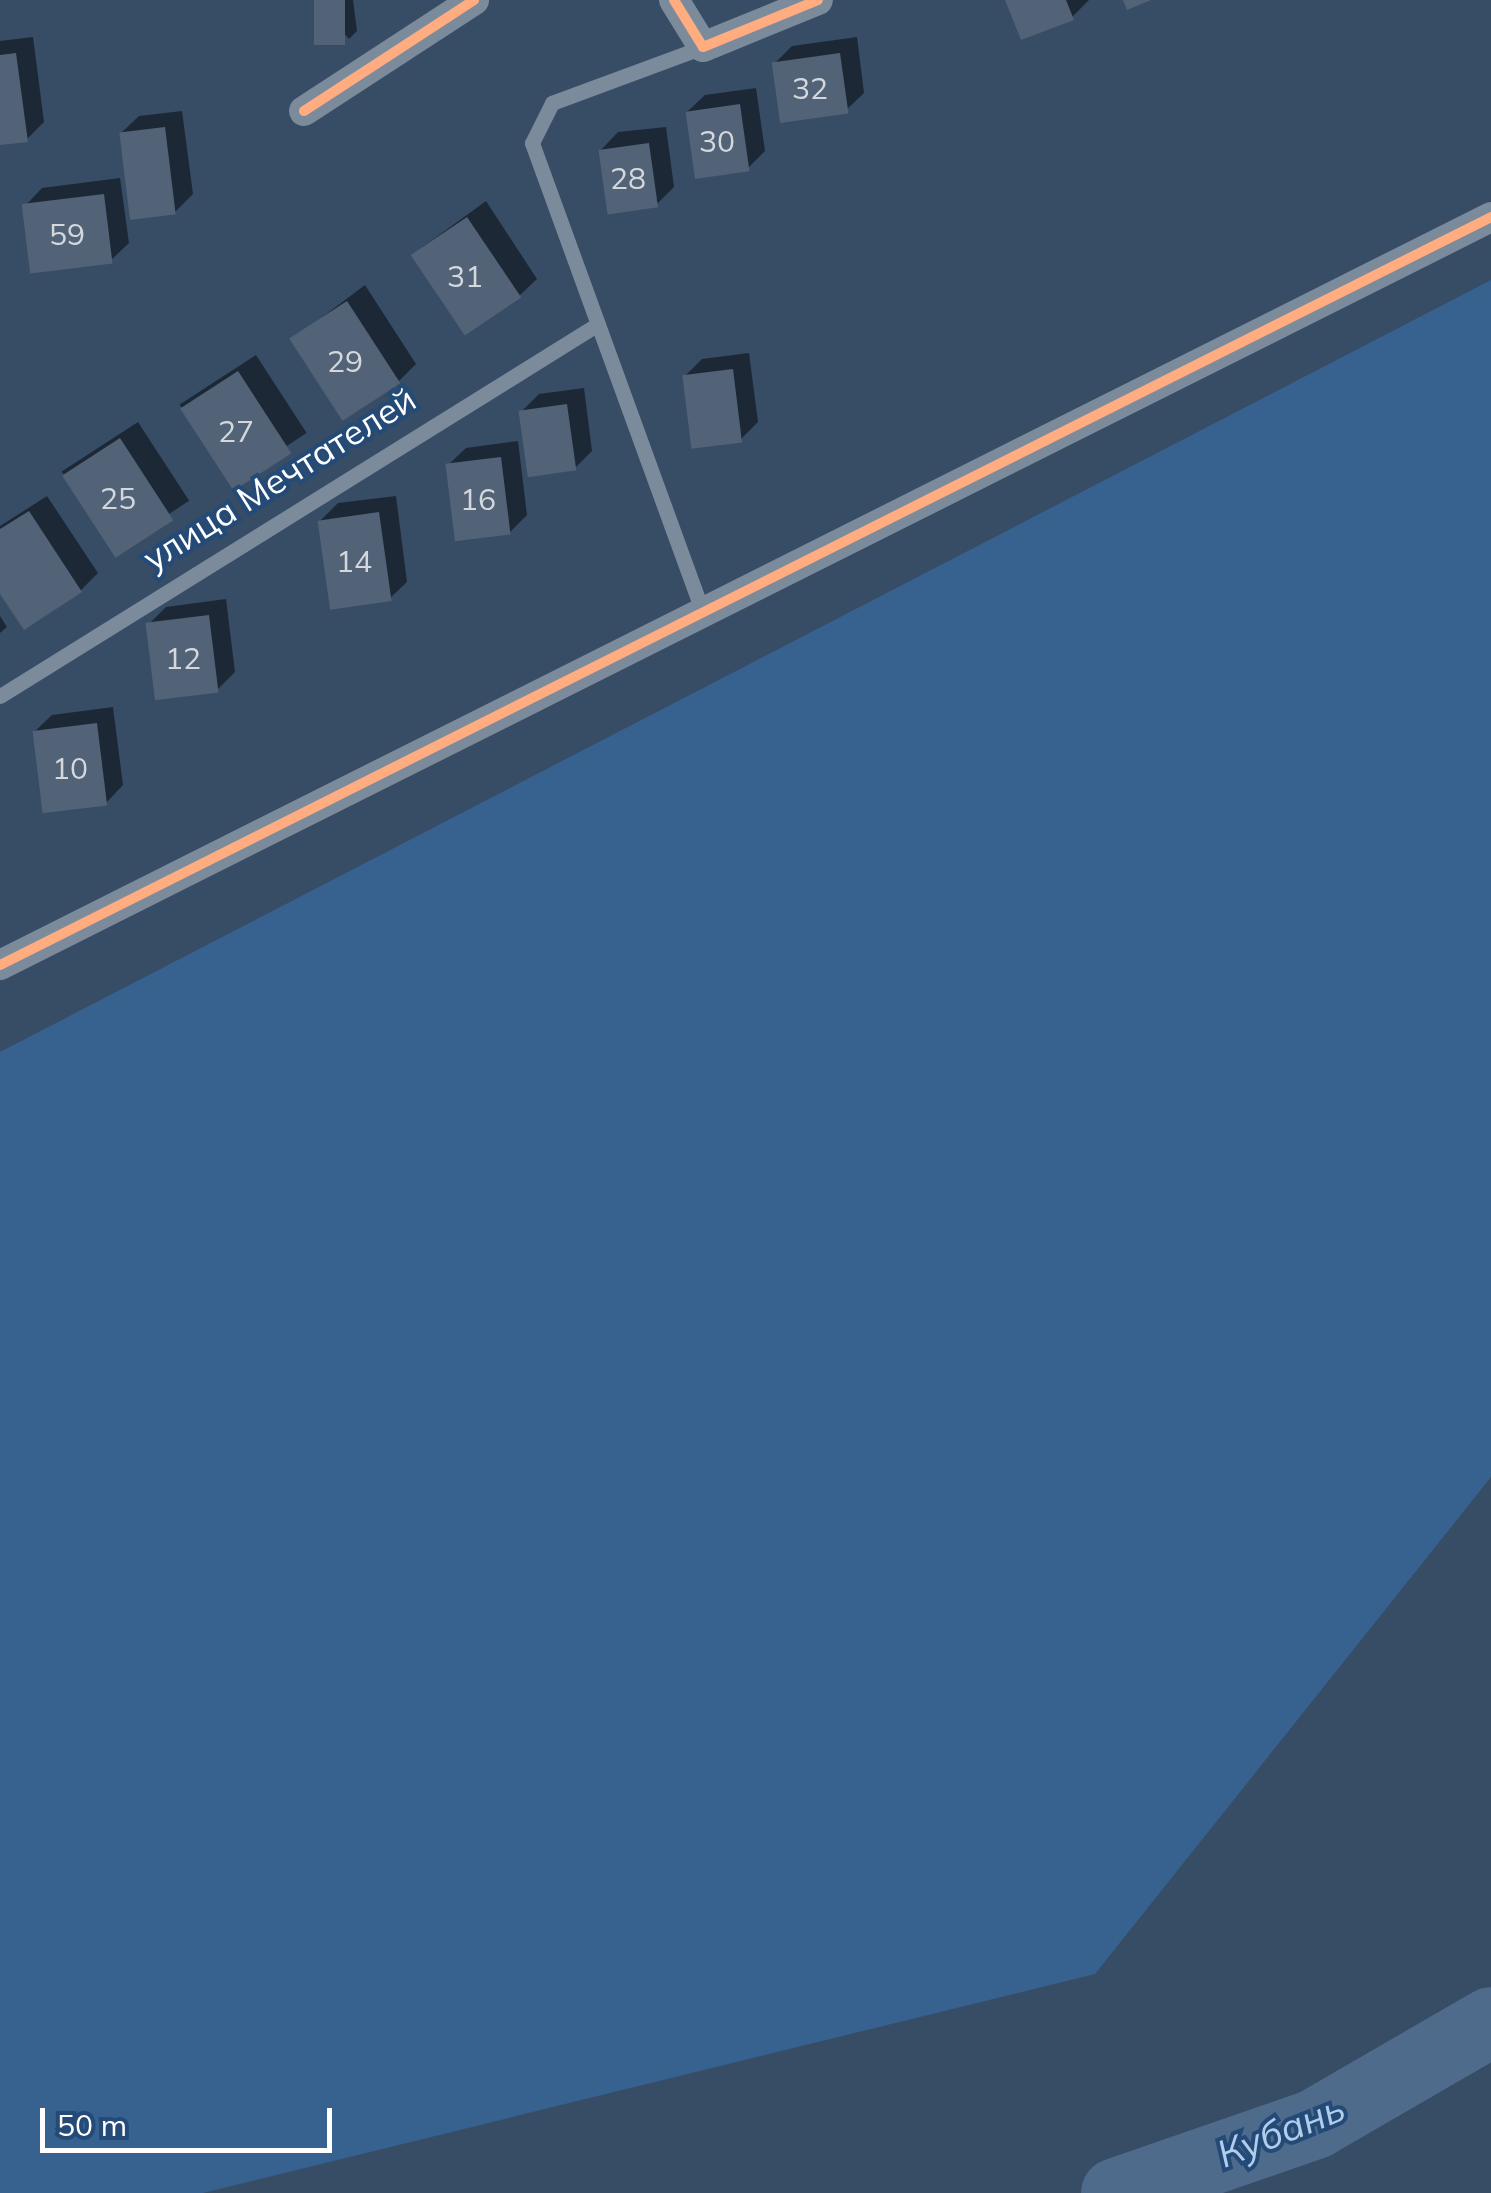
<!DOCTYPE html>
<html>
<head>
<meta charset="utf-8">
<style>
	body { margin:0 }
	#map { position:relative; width:1491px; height:2193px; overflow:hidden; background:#374c65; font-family:Mulish,sans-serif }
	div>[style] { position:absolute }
	.green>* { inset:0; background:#37618f }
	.shadow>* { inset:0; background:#0007; transform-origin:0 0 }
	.river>* { height:70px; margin:-35px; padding:0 35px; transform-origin:35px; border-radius:35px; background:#4f6b8c }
	.building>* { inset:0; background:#526377; transform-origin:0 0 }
	.service>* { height:15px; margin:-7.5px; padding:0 7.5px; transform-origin:7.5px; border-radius:7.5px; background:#7b8b9c }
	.minor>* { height:30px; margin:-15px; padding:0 15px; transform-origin:15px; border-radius:15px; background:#7b8b9c }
	.cycleway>* { height:10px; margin:-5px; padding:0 5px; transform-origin:5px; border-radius:5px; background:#ffac80 }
	span { translate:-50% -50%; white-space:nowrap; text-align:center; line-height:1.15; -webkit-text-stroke:8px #244a78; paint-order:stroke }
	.number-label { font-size:30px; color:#d4d8dd }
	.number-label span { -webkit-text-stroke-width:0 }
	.street-label { font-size:35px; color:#fff }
	.water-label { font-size:38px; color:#b0cdec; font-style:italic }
	.scale { position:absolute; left:40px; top:2108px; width:292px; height:45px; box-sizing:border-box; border:5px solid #fff; border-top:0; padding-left:12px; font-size:30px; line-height:35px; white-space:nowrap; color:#fff; -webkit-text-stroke:8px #244a78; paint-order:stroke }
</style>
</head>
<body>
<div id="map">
	<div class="green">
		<i style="clip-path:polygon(1491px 280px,1491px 1477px,1095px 1974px,203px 2193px,0 2193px,0 1052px)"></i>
	</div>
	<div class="shadow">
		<i style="clip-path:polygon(316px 0,353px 0,357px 31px,349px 39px)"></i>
		<i style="clip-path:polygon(1008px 0,1089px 0,1072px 17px)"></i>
		<i style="clip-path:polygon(33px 37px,44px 122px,27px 139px,0 143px,0 41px)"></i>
		<i style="clip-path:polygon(857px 37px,864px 93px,846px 110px,775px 63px,792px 46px)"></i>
		<i style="clip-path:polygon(756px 88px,765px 151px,748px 168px,687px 112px,705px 95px)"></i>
		<i style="clip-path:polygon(182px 111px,193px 194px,175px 212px,121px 133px,139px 116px)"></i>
		<i style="clip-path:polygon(666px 127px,674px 187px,657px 204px,601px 150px,618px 132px)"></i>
		<i style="clip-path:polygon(120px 178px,129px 243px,111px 260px,25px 206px,42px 188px)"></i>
		<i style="clip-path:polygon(486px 201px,537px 279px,519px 296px,413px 254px)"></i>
		<i style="clip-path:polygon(365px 285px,416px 364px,399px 381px,293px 339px)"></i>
		<i style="clip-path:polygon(749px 353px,758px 422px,740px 440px,685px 376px,702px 359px)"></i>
		<i style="left:256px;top:355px;width:93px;height:91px;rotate:57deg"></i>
		<i style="clip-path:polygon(584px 388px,592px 451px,575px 468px,521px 412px,539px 394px)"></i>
		<i style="left:138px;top:422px;width:94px;height:91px;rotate:57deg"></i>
		<i style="clip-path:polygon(518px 441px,527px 515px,510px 532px,448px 465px,466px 448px)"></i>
		<i style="clip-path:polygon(47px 496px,98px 573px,81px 590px,0 589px,0 526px)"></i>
		<i style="clip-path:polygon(396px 496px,407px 582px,389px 599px,320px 521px,338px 503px)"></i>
		<i style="clip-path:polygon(226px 599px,235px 672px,218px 689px,149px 624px,166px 607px)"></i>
		<i style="clip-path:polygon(0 616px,7px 627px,0 633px)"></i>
		<i style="clip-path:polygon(113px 707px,123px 785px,106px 803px,34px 732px,52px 715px)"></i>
	</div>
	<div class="river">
		<i style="left:1116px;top:2193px;width:211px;rotate:-19.1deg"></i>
		<i style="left:1315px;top:2124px;width:203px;rotate:-30.1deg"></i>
	</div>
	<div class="building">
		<i style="left:314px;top:0;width:31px;height:45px"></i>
		<i style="clip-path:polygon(1005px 0,1066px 0,1074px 20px,1021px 40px)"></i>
		<i style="clip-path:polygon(1123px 0,1151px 0,1127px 10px)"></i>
		<i style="clip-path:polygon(16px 53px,28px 142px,0 145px,0 55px)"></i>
		<i style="left:840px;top:53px;width:61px;height:69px;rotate:82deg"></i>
		<i style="left:740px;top:104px;width:68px;height:55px;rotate:82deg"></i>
		<i style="left:165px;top:127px;width:88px;height:46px;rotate:83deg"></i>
		<i style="left:649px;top:143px;width:65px;height:51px;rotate:82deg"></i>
		<i style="left:104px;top:194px;width:70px;height:83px;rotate:83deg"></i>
		<i style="left:467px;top:217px;width:97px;height:68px;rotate:56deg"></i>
		<i style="left:347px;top:301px;width:98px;height:69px;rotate:57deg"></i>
		<i style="left:733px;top:369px;width:74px;height:51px;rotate:83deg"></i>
		<i style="left:238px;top:371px;width:98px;height:69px;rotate:57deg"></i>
		<i style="left:567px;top:404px;width:67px;height:49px;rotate:82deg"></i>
		<i style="left:120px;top:438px;width:98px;height:69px;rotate:57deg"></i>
		<i style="left:501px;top:457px;width:78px;height:56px;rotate:83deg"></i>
		<i style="clip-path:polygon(29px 511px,82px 592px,24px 630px,0 594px,0 529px)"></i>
		<i style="left:379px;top:512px;width:90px;height:62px;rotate:82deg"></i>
		<i style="left:209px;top:615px;width:78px;height:64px;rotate:83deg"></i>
		<i style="left:97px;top:723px;width:83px;height:65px;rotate:83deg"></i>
	</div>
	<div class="service">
		<i style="left:703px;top:47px;width:161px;rotate:159.7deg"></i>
		<i style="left:552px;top:103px;width:45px;rotate:116.6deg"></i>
		<i style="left:532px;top:143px;width:499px;rotate:70deg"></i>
		<i style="left:0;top:696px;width:704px;rotate:-31.88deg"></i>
	</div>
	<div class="minor">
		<i style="left:674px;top:0;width:55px;rotate:58.3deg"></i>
		<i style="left:703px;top:47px;width:124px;rotate:-22.2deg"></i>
		<i style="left:304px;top:111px;width:203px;rotate:-33.1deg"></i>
		<i style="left:0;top:965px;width:1668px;rotate:-26.64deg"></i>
	</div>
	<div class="cycleway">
		<i style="left:674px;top:0;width:55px;rotate:58.3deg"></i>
		<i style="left:703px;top:47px;width:124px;rotate:-22.2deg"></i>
		<i style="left:304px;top:111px;width:203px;rotate:-33.1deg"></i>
		<i style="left:0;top:965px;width:1668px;rotate:-26.64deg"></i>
	</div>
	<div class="number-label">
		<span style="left:810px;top:88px">32</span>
		<span style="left:717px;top:141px">30</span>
		<span style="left:628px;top:178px">28</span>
		<span style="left:67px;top:234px">59</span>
		<span style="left:465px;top:276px">31</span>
		<span style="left:345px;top:361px">29</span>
		<span style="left:236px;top:431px">27</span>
		<span style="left:118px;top:498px">25</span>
		<span style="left:478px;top:499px">16</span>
		<span style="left:354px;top:561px">14</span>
		<span style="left:183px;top:658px">12</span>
		<span style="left:70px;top:768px">10</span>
	</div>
	<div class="street-label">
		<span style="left:279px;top:478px;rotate:-32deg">улица Мечтателей</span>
	</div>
	<div class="water-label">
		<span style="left:1281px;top:2131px;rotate:-22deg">Кубань</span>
	</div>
	<div class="scale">50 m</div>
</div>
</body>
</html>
